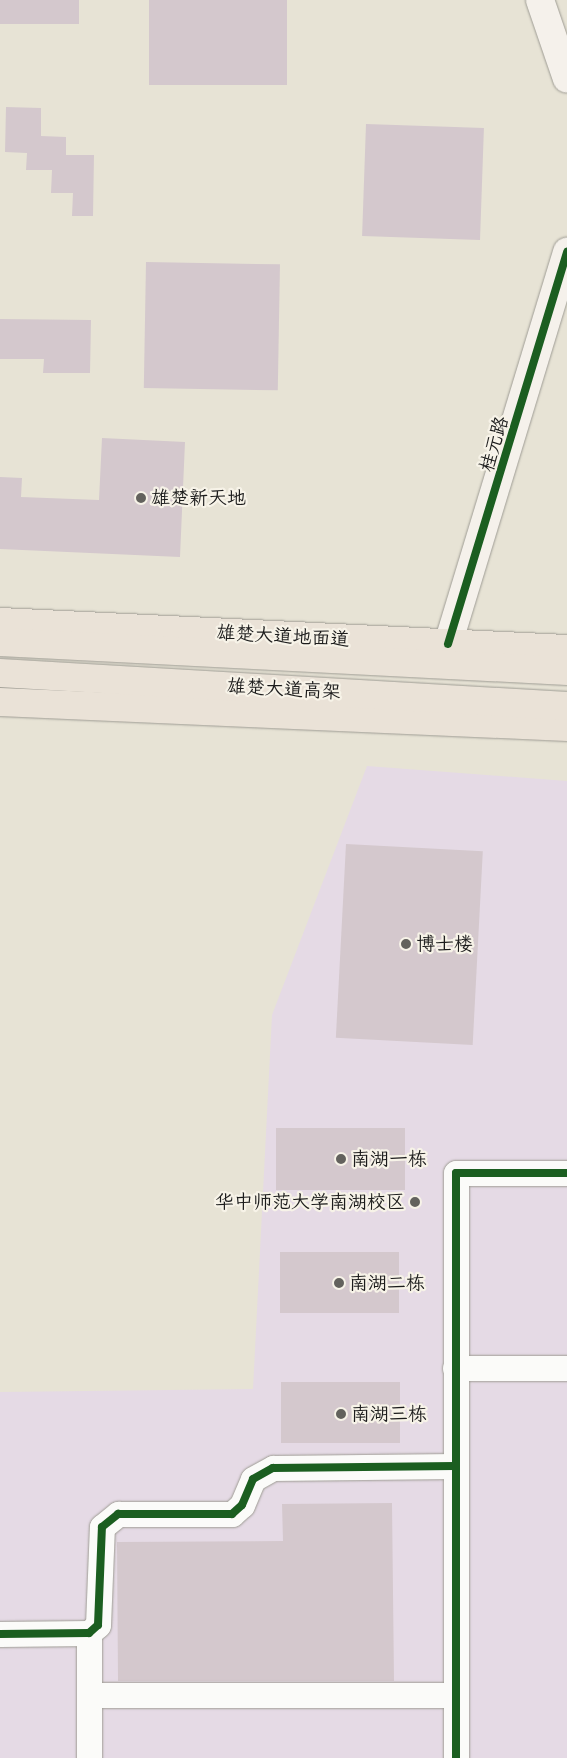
<!DOCTYPE html>
<html>
<head>
<meta charset="utf-8">
<style>
	body { margin:0 }
	#map { position:relative; width:567px; height:1758px; overflow:hidden; background:#e7e3d5; font-family:Itim,"LXGW WenKai TC",sans-serif }
	div>[style] { position:absolute }
	.built>* { inset:0; background:#e5dae5 }
	.building>* { inset:0; background:#d4c8cd; transform-origin:0 0 }
	.roads { filter:drop-shadow(0 0 1px #9e9c94) drop-shadow(0 0 1px #9e9c94) }
	.street>* { height:25px; margin:-12.5px; padding:0 12.5px; transform-origin:12.5px; border-radius:12.5px; background:#fbfbf9 }
	.secondary>* { height:28px; margin:-14px; padding:0 14px; transform-origin:14px; border-radius:14px; background:#f5f1eb }
	.primary>* { height:28px; margin:-14px; padding:0 14px; transform-origin:14px; border-radius:14px; background:#eae2d7 }
	.highway>* { height:28px; margin:-14px; padding:0 14px; transform-origin:14px; border-radius:14px; background:#eae2d7 }
	.cycleway>* { height:8px; margin:-4px; padding:0 4px; transform-origin:4px; border-radius:4px; background:#1b5e20 }
	.dots>* { width:14px; height:14px; translate:-50% -50%; box-sizing:border-box; border:2px solid #f7f3e8; border-radius:50% }
	span { translate:-50% -50%; white-space:nowrap; text-align:center; line-height:1.15; -webkit-text-stroke:4.5px #f7f3e8; paint-order:stroke }
	.street-label { font-size:19px; color:#1c1c1c }
	.poi-label { font-size:19px; color:#1c1c1c }
	.left { translate:0 -50%; text-align:left }
	.right { translate:-100% -50%; text-align:right }
</style>
</head>
<body>
<div id="map">
	<div class="built">
		<i style="clip-path:polygon(367px 766px,567px 781px,567px 1758px,0 1758px,0 1392px,253px 1389px,272px 1015px)"></i>
	</div>
	<div class="building">
		<i style="left:0;top:0;width:79px;height:24px"></i>
		<i style="left:149px;top:0;width:138px;height:85px"></i>
		<i style="clip-path:polygon(6px 107px,41px 108px,41px 136px,66px 137px,66px 155px,94px 155px,93px 216px,72px 216px,73px 193px,51px 193px,52px 170px,26px 170px,27px 153px,5px 152px)"></i>
		<i style="left:366px;top:124px;width:118px;height:112px;rotate:2deg"></i>
		<i style="left:146px;top:262px;width:134px;height:126px;rotate:1deg"></i>
		<i style="clip-path:polygon(0 319px,91px 320px,90px 373px,43px 373px,44px 359px,0 359px)"></i>
		<i style="clip-path:polygon(102px 438px,185px 442px,180px 557px,0 549px,0 477px,22px 478px,21px 497px,99px 500px)"></i>
		<i style="left:346px;top:844px;width:137px;height:194px;rotate:3deg"></i>
		<i style="left:276px;top:1128px;width:129px;height:62px"></i>
		<i style="left:280px;top:1252px;width:119px;height:61px"></i>
		<i style="left:400px;top:1382px;width:61px;height:119px;rotate:90deg"></i>
		<i style="clip-path:polygon(392px 1503px,394px 1681px,118px 1681px,117px 1542px,283px 1541px,282px 1504px)"></i>
	</div>
	<div class="roads">
		<div class="street">
			<i style="left:455px;top:1368px;width:112px"></i>
			<i style="left:89px;top:1633px;width:62px;rotate:90deg"></i>
			<i style="left:89px;top:1695px;width:367px"></i>
			<i style="left:0;top:1634px;width:89px;rotate:-0.6deg"></i>
			<i style="left:89px;top:1633px;width:12px;rotate:-42deg"></i>
			<i style="left:98px;top:1625px;width:98px;rotate:-87.7deg"></i>
			<i style="left:102px;top:1527px;width:21px;rotate:-39deg"></i>
			<i style="left:118px;top:1514px;width:114px"></i>
			<i style="left:232px;top:1514px;width:13px;rotate:-42deg"></i>
			<i style="left:242px;top:1505px;width:28px;rotate:-67deg"></i>
			<i style="left:253px;top:1479px;width:23px;rotate:-29deg"></i>
			<i style="left:273px;top:1468px;width:182px;rotate:-0.6deg"></i>
			<i style="left:89px;top:1758px;width:63px;rotate:-90deg"></i>
			<i style="left:456px;top:1758px;width:585px;rotate:-90deg"></i>
			<i style="left:456px;top:1173px;width:111px"></i>
		</div>
		<div class="secondary">
			<i style="left:540px;top:0;width:83px;rotate:71.1deg"></i>
			<i style="left:448px;top:644px;width:410px;rotate:-73.1deg"></i>
		</div>
		<div class="primary">
			<i style="left:0;top:622px;width:568px;rotate:2.73deg"></i>
			<i style="left:0;top:702px;width:568px;rotate:2.52deg"></i>
		</div>
		<div class="highway">
			<i style="left:0;top:642px;width:568px;rotate:2.93deg"></i>
			<i style="left:0;top:673px;width:568px;rotate:3.33deg"></i>
		</div>
	</div>
	<div class="cycleway">
		<i style="left:448px;top:644px;width:410px;rotate:-73.1deg"></i>
		<i style="left:0;top:1634px;width:89px;rotate:-0.6deg"></i>
		<i style="left:89px;top:1633px;width:12px;rotate:-42deg"></i>
		<i style="left:98px;top:1625px;width:98px;rotate:-87.7deg"></i>
		<i style="left:102px;top:1527px;width:21px;rotate:-39deg"></i>
		<i style="left:118px;top:1514px;width:114px"></i>
		<i style="left:232px;top:1514px;width:13px;rotate:-42deg"></i>
		<i style="left:242px;top:1505px;width:28px;rotate:-67deg"></i>
		<i style="left:253px;top:1479px;width:23px;rotate:-29deg"></i>
		<i style="left:273px;top:1468px;width:182px;rotate:-0.6deg"></i>
		<i style="left:456px;top:1758px;width:585px;rotate:-90deg"></i>
		<i style="left:456px;top:1173px;width:111px"></i>
	</div>
	<div class="dots">
		<i style="left:141px;top:498px;background:#63625d"></i>
		<i style="left:406px;top:944px;background:#63625d"></i>
		<i style="left:341px;top:1159px;background:#63625d"></i>
		<i style="left:415px;top:1202px;background:#63625d"></i>
		<i style="left:339px;top:1283px;background:#63625d"></i>
		<i style="left:341px;top:1414px;background:#63625d"></i>
	</div>
	<div class="street-label">
		<span style="left:494px;top:444px;rotate:-73deg">桂元路</span>
		<span style="left:283px;top:636px;rotate:3deg">雄楚大道地面道</span>
		<span style="left:284px;top:689px;rotate:3deg">雄楚大道高架</span>
	</div>
	<div class="poi-label">
		<span class="left" style="left:151px;top:498px">雄楚新天地</span>
		<span class="left" style="left:416px;top:944px">博士楼</span>
		<span class="left" style="left:351px;top:1159px">南湖一栋</span>
		<span class="right" style="left:405px;top:1202px">华中师范大学南湖校区</span>
		<span class="left" style="left:349px;top:1283px">南湖二栋</span>
		<span class="left" style="left:351px;top:1414px">南湖三栋</span>
	</div>
</div>
</body>
</html>
